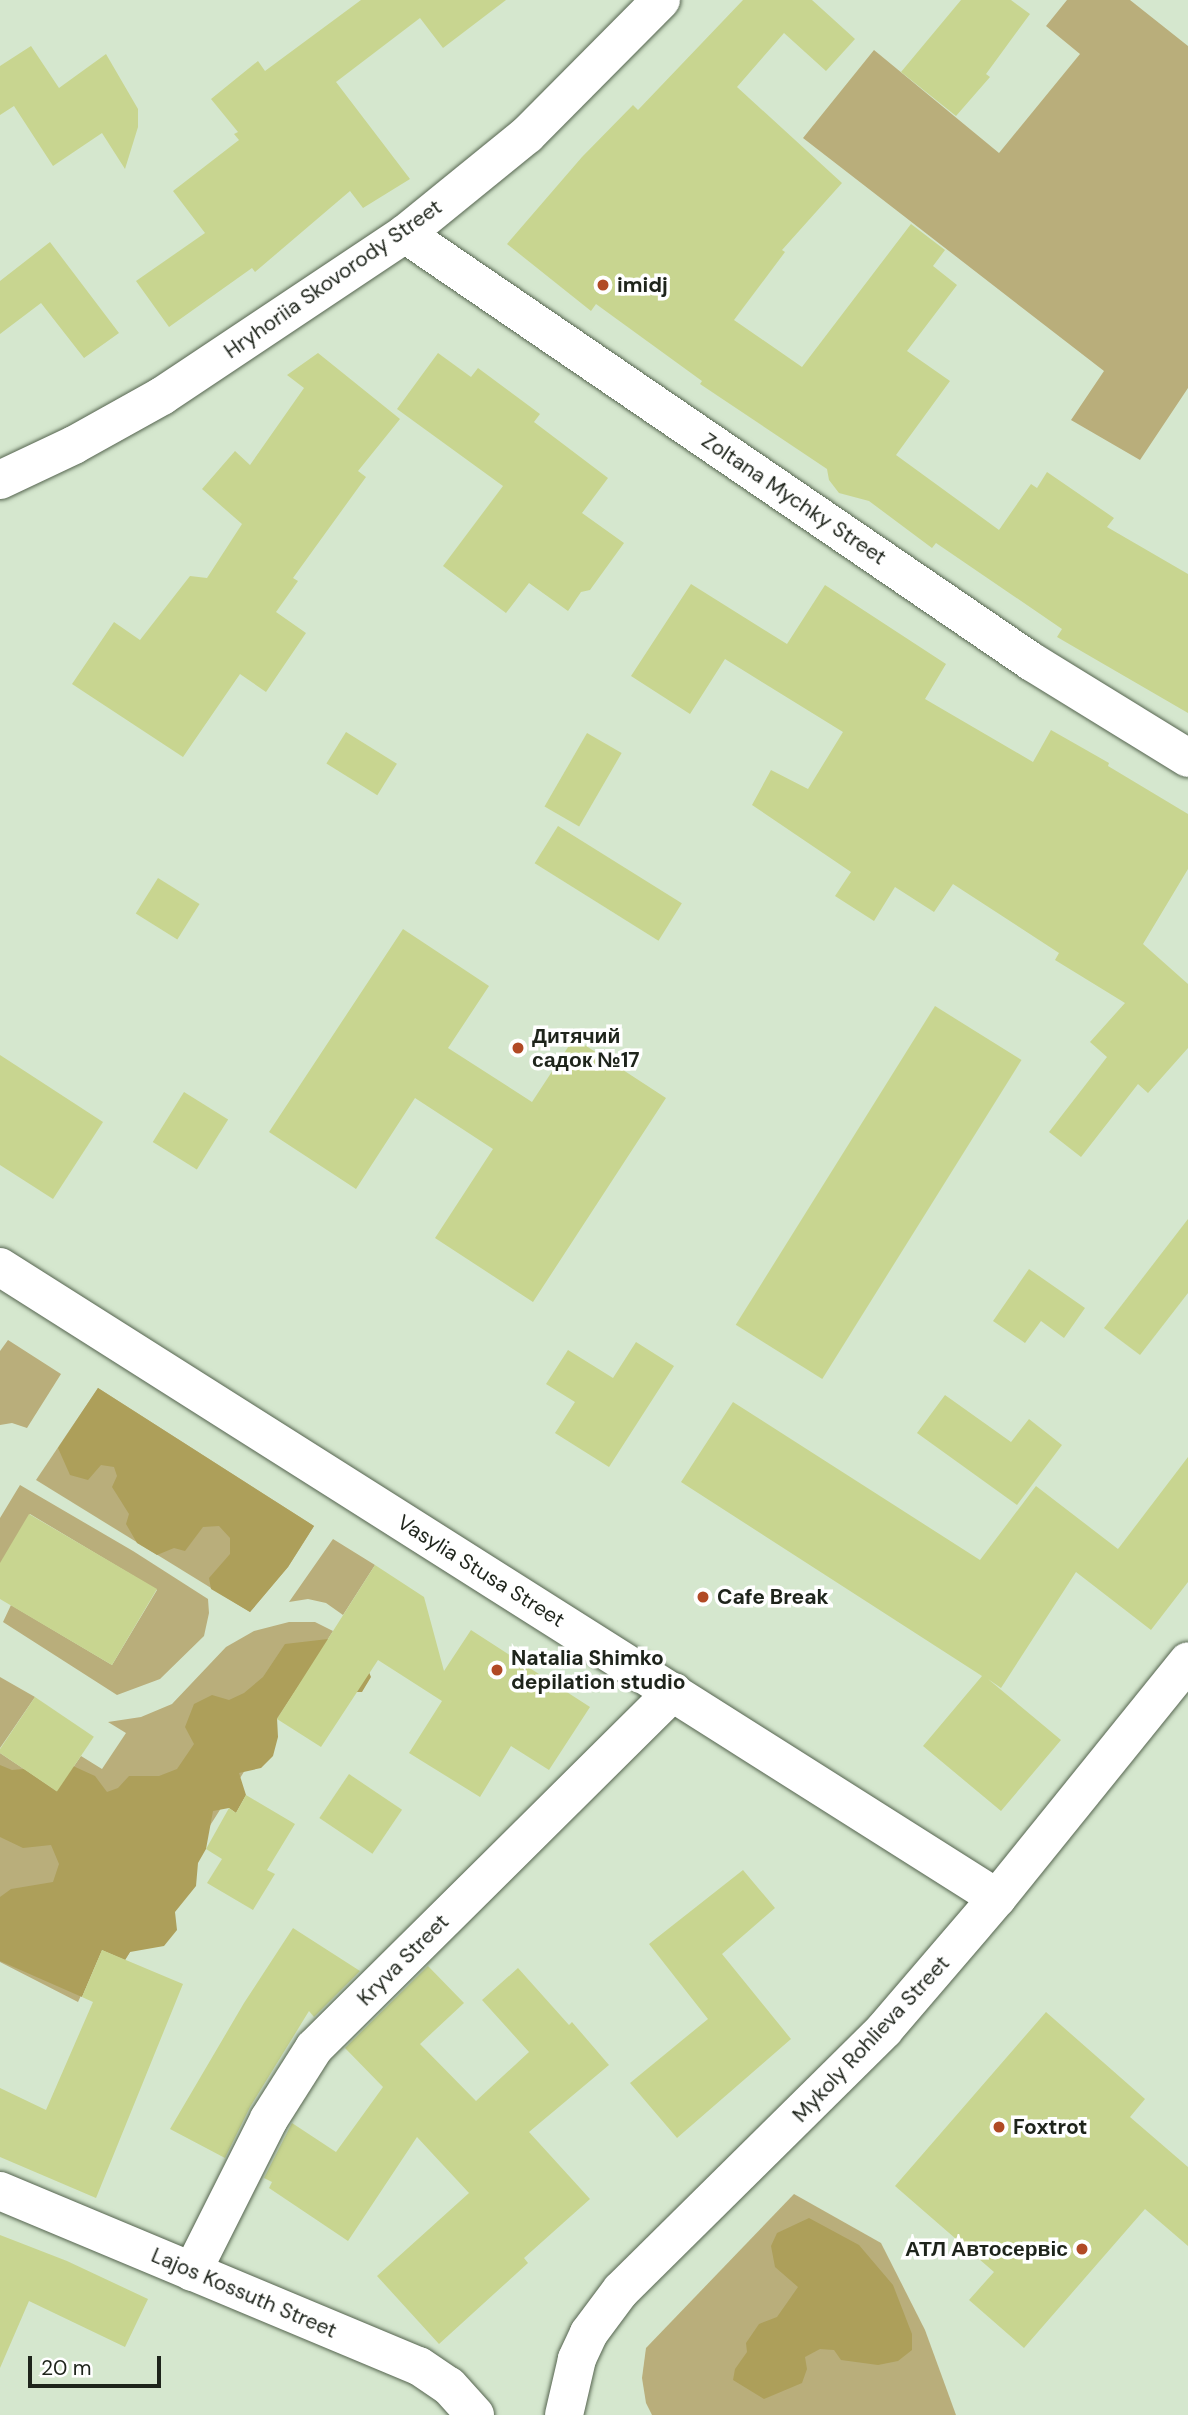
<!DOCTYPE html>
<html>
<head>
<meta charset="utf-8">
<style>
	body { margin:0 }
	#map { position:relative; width:1188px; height:2415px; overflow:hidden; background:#d5e7ce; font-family:"DM Sans",sans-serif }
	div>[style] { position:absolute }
	.green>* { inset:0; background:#b9ae7b }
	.forest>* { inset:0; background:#ad9f5a }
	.building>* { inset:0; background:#c8d590; transform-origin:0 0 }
	.roads { filter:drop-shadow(0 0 2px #55644f) drop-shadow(0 0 2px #55644f) }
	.minor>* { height:38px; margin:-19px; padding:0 19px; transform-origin:19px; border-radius:19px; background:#fff }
	.major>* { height:38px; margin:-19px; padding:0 19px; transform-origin:19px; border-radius:19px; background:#fff }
	.dots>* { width:19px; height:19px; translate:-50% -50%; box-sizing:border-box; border:4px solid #fff; border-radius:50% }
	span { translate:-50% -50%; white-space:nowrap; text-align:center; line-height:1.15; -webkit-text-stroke:7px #fff; paint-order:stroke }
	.street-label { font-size:21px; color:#1e241b }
	.poi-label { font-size:21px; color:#1e241b; font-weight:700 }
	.left { translate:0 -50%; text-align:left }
	.right { translate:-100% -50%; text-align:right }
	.scale { position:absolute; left:28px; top:2356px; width:133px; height:32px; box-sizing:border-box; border:4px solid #1e241b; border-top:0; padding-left:9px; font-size:21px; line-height:24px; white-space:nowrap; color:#1e241b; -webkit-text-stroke:5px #fff; paint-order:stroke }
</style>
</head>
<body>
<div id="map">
	<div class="green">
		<i style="clip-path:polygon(1067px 0,1130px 0,1188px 46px,1188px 388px,1140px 460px,1071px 420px,1104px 371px,803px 138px,874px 50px,999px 153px,1080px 54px,1046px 26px)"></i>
		<i style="clip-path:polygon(8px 1340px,61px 1374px,27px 1428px,12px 1423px,0 1425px,0 1351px)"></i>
		<i style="clip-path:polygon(98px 1388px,314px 1526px,288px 1567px,250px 1612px,36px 1480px)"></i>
		<i style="clip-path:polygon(20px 1485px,133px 1551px,208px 1599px,209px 1613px,204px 1636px,160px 1679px,117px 1695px,3px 1622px,11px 1605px,112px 1665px,157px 1590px,30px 1514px,0 1565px,0 1518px)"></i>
		<i style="clip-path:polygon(333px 1539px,375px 1565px,343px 1615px,326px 1603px,308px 1599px,289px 1602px)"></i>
		<i style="clip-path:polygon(289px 1622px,315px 1622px,333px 1631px,125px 1960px,102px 1950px,78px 2002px,0 1962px,0 1753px,57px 1791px,81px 1756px,102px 1769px,126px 1733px,108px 1722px,141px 1717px,172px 1704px,226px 1647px,254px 1631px)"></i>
		<i style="clip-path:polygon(0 1677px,35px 1697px,0 1748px)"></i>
		<i style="clip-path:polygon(794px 2194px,881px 2243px,925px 2330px,956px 2415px,652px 2415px,646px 2403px,642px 2378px,646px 2348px)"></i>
	</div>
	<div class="forest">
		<i style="clip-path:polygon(98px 1388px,314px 1526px,288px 1567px,250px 1612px,211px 1589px,209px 1578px,230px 1554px,230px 1538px,219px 1526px,203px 1527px,185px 1551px,174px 1548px,157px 1555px,137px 1543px,126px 1524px,129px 1514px,112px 1487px,117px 1476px,114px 1467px,101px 1465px,88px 1480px,70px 1475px,58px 1448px)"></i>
		<i style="clip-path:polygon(328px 1639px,364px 1660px,371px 1677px,362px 1692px,341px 1692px,304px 1678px,277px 1718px,278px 1737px,273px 1756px,261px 1768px,239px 1773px,246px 1795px,236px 1813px,229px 1808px,213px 1811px,206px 1849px,198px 1863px,196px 1886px,175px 1912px,177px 1930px,164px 1946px,130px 1952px,125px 1960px,102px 1950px,82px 1997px,0 1961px,0 1897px,11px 1889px,53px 1882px,59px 1864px,51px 1845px,23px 1848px,0 1837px,0 1765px,12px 1770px,24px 1769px,56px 1791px,73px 1766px,95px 1776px,107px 1792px,118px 1788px,129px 1776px,159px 1776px,177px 1769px,194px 1744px,185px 1727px,194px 1704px,212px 1695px,229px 1700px,244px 1693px,263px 1677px,285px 1644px)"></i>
		<i style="clip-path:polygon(809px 2218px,859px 2245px,893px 2285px,912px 2334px,912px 2350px,898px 2361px,878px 2365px,841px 2360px,834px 2350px,820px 2349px,805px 2357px,807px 2369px,802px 2383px,764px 2399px,733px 2380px,735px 2369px,747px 2352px,746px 2343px,759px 2324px,777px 2317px,798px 2287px,775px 2267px,771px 2246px,777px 2233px)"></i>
	</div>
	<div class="building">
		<i style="clip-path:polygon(361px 0,506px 0,443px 48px,420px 18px,336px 82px,410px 179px,363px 208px,350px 191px,255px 272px,252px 268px,169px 327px,136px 281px,205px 233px,173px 191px,239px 140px,234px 134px,238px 132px,211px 99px,258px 61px,265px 71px)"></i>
		<i style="clip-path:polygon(743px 0,812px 0,855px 39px,826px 71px,784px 33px,737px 87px,842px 183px,782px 250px,785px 252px,734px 320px,802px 367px,911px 224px,945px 250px,933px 266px,957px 285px,907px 351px,950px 381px,896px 455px,999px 530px,1031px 484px,1037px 488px,1047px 472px,1114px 518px,1107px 527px,1188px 574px,1188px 713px,1057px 637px,1062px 629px,936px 543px,932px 548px,869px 501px,839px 493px,829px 480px,827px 469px,700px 384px,702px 381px,596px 304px,591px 311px,507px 244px,582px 157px,633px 105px,638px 110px)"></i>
		<i style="clip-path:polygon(961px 0,1011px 0,1030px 14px,986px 74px,990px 77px,956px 116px,901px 72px)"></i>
		<i style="clip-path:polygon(31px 46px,59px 88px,106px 54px,138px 109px,138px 127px,125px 169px,102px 133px,53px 166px,14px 106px,0 115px,0 66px)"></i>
		<i style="clip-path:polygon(50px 242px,119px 333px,84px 358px,41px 303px,0 334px,0 281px)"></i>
		<i style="clip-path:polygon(318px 353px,400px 419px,358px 471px,366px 477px,293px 578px,298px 581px,276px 612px,306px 633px,266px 692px,240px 674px,183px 757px,72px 684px,114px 622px,140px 640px,190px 576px,207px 578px,242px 524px,202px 489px,235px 451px,250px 465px,304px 388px,287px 375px)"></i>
		<i style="clip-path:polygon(438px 353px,471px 377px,478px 368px,540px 414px,534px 422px,608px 478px,582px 513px,624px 543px,590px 590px,581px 592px,568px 611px,529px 583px,506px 613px,443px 566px,503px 486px,397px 409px)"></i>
		<i style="clip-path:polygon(691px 584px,787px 644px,825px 585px,946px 664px,925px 699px,1033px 762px,1051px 730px,1109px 763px,1108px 766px,1188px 814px,1188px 869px,1143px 944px,1188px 984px,1188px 1048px,1148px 1093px,1138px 1084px,1081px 1157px,1049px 1132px,1107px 1057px,1090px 1042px,1125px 1003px,1055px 960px,1059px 953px,953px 884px,934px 912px,895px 887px,874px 921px,835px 896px,851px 872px,752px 805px,771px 770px,808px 789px,843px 732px,725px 659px,690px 714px,631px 676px)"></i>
		<i style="left:346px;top:732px;width:60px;height:37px;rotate:32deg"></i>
		<i style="left:587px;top:733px;width:40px;height:85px;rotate:30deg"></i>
		<i style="left:558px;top:826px;width:146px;height:44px;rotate:32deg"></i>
		<i style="left:158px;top:878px;width:49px;height:42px;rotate:32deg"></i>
		<i style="clip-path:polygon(403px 929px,489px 986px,448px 1048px,532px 1102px,574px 1038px,666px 1098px,533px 1302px,435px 1238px,493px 1149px,415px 1098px,356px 1189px,269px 1132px)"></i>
		<i style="left:935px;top:1006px;width:102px;height:376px;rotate:32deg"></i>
		<i style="clip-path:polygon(0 1055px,103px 1122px,53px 1199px,0 1165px)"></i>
		<i style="left:184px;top:1092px;width:52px;height:59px;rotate:32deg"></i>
		<i style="clip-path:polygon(1188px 1219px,1188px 1293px,1140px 1355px,1104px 1328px)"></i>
		<i style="clip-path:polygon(1029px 1269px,1085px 1308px,1064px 1338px,1041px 1321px,1025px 1343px,993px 1321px)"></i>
		<i style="clip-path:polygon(636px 1342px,674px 1366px,609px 1467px,555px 1433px,575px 1402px,546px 1384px,568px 1350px,613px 1378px)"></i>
		<i style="clip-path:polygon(945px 1395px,1011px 1442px,1029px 1419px,1062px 1445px,1017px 1505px,917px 1433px)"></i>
		<i style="clip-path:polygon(733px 1402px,980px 1560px,1036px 1486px,1118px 1549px,1188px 1457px,1188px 1582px,1151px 1630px,1076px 1572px,1001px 1688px,988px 1679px,1061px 1740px,1001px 1811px,923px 1746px,982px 1676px,681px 1482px)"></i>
		<i style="clip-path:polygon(29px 1514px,157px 1589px,112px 1665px,0 1599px,0 1563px)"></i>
		<i style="clip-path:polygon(375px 1565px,424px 1597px,444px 1671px,471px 1630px,590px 1707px,549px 1770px,511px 1746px,480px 1797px,409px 1753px,442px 1701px,378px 1660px,321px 1747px,277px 1719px)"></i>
		<i style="left:35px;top:1697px;width:71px;height:66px;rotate:34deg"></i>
		<i style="left:349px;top:1774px;width:64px;height:53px;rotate:34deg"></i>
		<i style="clip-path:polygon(246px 1795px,295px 1824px,267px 1870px,275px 1874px,253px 1910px,207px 1883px,222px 1859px,206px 1849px,229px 1808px,236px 1813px)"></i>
		<i style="clip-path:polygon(743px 1870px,775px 1908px,722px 1954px,791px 2039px,677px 2138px,630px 2083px,708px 2019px,649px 1944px)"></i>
		<i style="clip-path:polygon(293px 1928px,360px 1971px,314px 2017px,309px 2011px,250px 2107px,225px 2158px,170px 2129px,244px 2003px)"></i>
		<i style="clip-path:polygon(102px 1950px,183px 1984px,96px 2198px,0 2157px,0 2088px,46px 2110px,93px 2002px,82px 1997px)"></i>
		<i style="clip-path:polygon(428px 1966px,464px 2003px,420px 2044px,476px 2101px,529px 2052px,482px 2000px,518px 1968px,569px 2025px,572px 2022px,609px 2065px,529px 2132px,590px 2199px,524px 2258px,528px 2263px,439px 2344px,377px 2276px,469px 2193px,417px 2137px,348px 2241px,269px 2188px,272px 2182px,264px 2178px,292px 2123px,336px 2152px,383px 2087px,345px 2048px)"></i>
		<i style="clip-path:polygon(1046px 2012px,1145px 2099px,1130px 2117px,1188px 2167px,1188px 2246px,1145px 2209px,1024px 2348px,969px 2300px,994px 2272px,895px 2186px)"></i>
		<i style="clip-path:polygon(0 2235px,67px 2261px,148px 2299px,125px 2347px,29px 2301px,0 2368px)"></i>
	</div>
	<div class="roads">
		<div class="minor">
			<i style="left:405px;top:234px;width:759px;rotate:34.32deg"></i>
			<i style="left:1032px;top:662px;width:183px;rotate:31.6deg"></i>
			<i style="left:0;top:480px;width:82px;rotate:-25.3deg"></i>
			<i style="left:74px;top:445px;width:101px;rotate:-29.1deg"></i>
			<i style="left:162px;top:396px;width:292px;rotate:-33.7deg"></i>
			<i style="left:405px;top:234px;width:157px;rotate:-39.1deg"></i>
			<i style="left:527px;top:135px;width:190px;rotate:-45.2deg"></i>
			<i style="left:997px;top:1898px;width:304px;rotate:-51.1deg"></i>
			<i style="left:0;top:2191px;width:454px;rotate:22.7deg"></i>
			<i style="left:419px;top:2366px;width:36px;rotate:34deg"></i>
			<i style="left:449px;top:2386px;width:39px;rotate:48deg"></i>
			<i style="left:192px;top:2272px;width:171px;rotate:-63.3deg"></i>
			<i style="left:269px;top:2119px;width:84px;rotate:-57.6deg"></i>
			<i style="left:314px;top:2048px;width:506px;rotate:-44.76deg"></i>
		</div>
		<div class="major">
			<i style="left:0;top:1267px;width:1180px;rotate:32.33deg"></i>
			<i style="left:997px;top:1898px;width:174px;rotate:130.6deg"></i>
			<i style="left:884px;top:2030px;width:370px;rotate:135.3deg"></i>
			<i style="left:621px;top:2290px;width:54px;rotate:126.7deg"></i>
			<i style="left:589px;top:2333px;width:29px;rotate:115deg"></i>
			<i style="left:577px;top:2359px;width:57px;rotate:103.1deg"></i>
		</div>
	</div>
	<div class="dots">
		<i style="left:603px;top:285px;background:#b14a25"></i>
		<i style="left:518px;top:1048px;background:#b14a25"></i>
		<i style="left:703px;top:1597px;background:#b14a25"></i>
		<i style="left:497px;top:1670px;background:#b14a25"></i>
		<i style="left:999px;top:2127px;background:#b14a25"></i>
		<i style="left:1082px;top:2249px;background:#b14a25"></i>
	</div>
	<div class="street-label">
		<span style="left:333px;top:279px;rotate:-35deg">Hryhoriia Skovorody Street</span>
		<span style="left:794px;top:499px;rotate:34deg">Zoltana Mychky Street</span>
		<span style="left:481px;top:1571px;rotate:32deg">Vasylia Stusa Street</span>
		<span style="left:403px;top:1960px;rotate:-45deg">Kryva Street</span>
		<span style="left:871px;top:2039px;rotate:-47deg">Mykoly Rohlieva Street</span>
		<span style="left:244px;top:2293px;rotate:23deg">Lajos Kossuth Street</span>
	</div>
	<div class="poi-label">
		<span class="left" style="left:617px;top:285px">imidj</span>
		<span class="left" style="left:532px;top:1048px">Дитячий<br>садок №17</span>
		<span class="left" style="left:717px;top:1597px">Cafe Break</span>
		<span class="left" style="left:511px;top:1670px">Natalia Shimko<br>depilation studio</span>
		<span class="left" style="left:1013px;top:2127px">Foxtrot</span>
		<span class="right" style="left:1068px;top:2249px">АТЛ Автосервіс</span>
	</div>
	<div class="scale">20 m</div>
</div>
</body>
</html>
